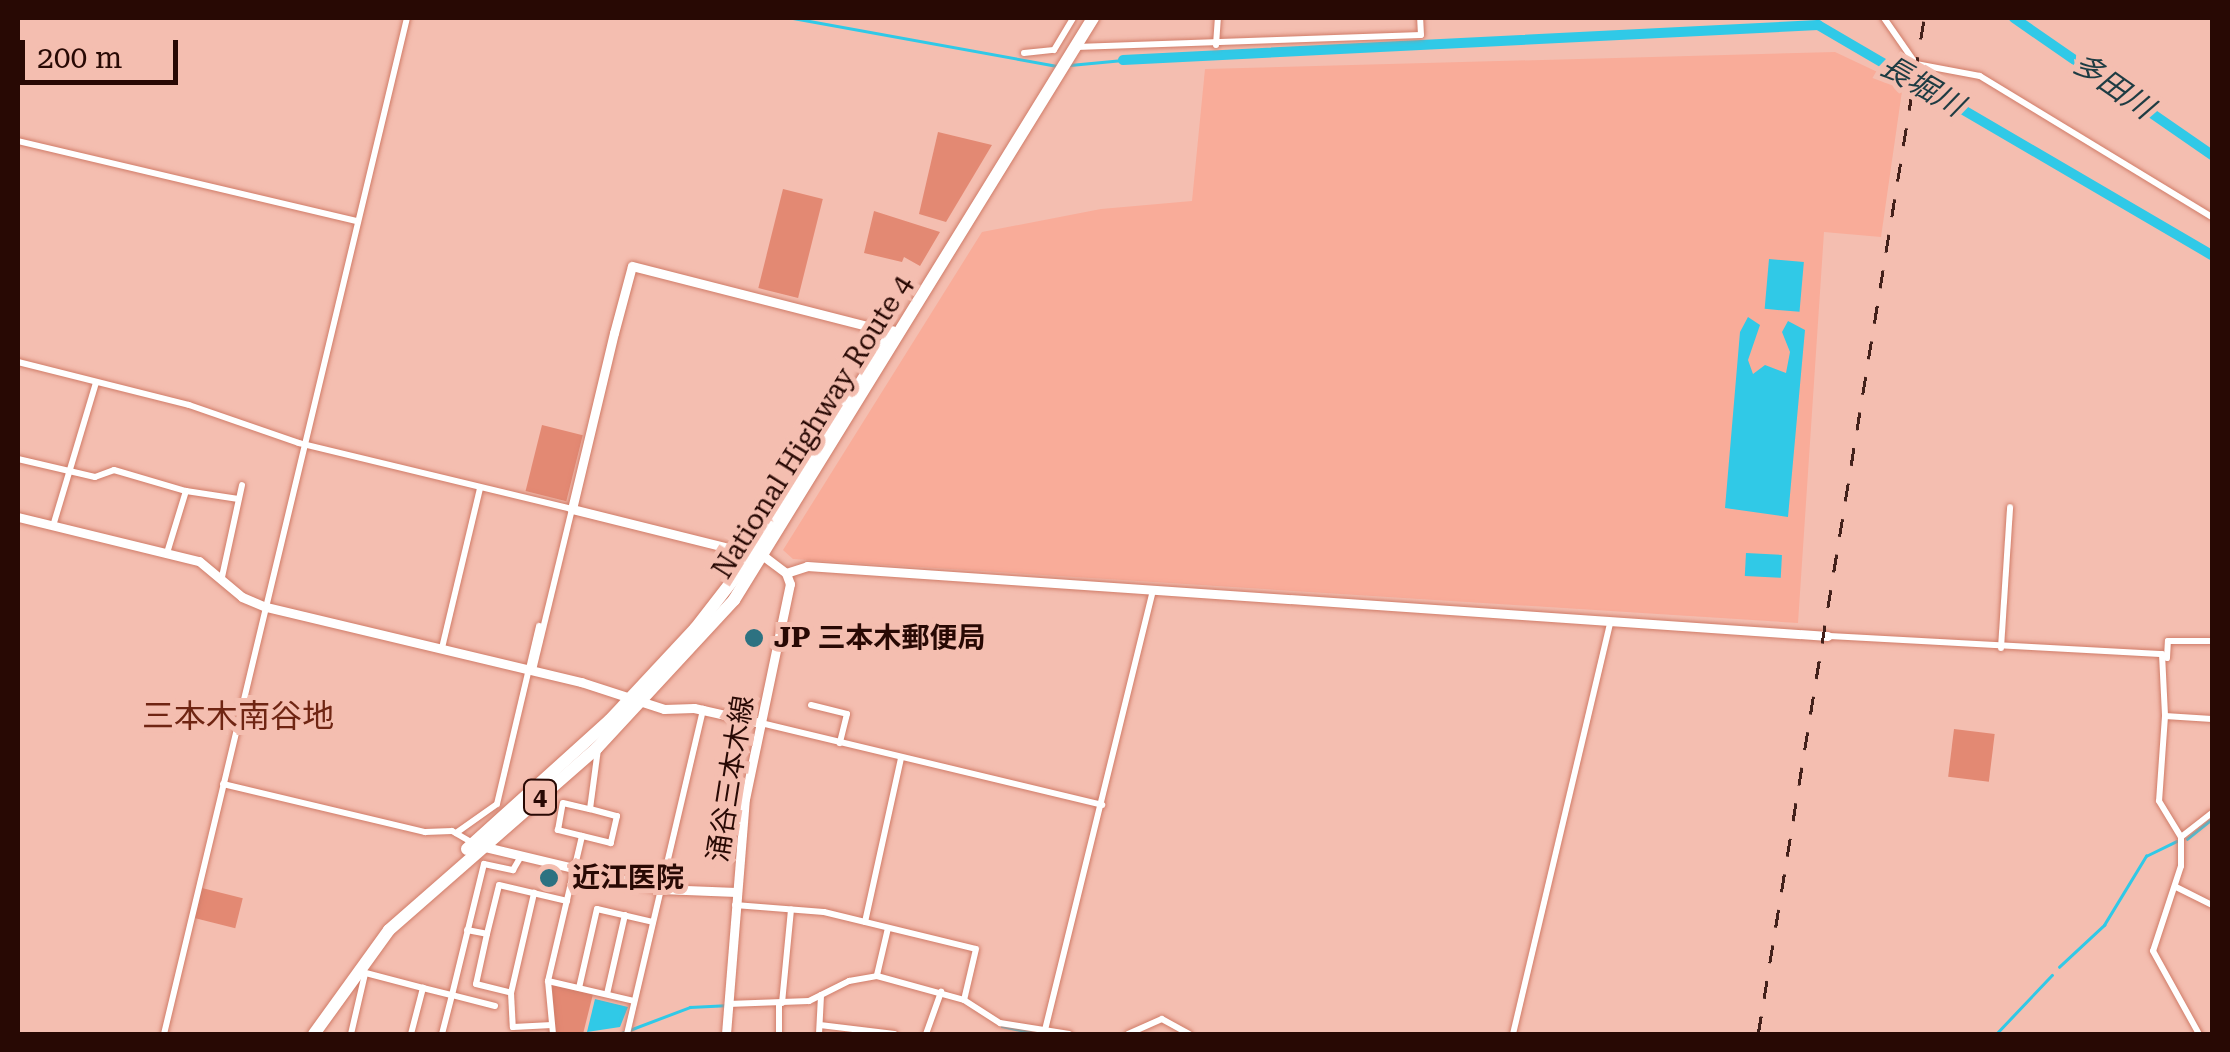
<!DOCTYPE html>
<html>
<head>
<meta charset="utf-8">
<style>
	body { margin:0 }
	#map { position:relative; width:2230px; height:1052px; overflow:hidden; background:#f4beb0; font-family:"Roboto Serif","Noto Sans JP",serif }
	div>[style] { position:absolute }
	.built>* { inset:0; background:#f9ac99 }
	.green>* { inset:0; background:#e38973; transform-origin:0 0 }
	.water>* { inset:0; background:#30c9e7; transform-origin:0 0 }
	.stream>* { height:2.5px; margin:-1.25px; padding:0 1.25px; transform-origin:1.25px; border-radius:1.25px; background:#30c9e7 }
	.river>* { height:10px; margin:-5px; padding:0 5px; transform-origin:5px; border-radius:5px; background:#30c9e7 }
	.roads { filter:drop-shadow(0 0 2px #d07c68) drop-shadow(0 0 2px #d07c68) }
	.street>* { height:6px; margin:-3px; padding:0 3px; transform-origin:3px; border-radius:3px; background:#fff }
	.secondary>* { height:9px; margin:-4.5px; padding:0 4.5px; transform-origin:4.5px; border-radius:4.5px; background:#fff }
	.highway>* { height:12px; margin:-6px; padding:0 6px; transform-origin:6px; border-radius:6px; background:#fff }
	.rail>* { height:2.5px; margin-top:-1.25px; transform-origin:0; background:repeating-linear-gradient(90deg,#43211b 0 18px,transparent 0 36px) }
	.dots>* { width:28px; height:28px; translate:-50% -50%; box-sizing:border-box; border:5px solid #f4beb0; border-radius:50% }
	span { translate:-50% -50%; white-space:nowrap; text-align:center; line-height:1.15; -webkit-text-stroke:10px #f4beb0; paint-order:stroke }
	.shield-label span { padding:2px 8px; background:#f4beb0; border:2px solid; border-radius:8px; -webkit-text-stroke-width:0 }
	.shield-label { font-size:25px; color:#280904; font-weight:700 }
	.street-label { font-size:28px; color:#280904 }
	.poi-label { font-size:28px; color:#280904; font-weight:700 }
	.left { translate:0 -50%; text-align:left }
	.water-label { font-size:30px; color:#1e3c43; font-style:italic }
	.quarter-label { font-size:32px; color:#6f2513 }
	.frame { position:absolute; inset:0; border:20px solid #280904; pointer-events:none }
	.scale { position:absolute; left:20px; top:40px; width:158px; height:45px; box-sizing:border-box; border:5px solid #280904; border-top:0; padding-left:12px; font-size:30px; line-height:35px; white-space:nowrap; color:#280904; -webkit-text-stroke:8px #f4beb0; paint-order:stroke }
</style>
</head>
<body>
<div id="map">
	<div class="built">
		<i style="clip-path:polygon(1835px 52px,1903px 84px,1881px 237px,1824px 232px,1798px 623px,793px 559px,783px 550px,982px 232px,1101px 209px,1192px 201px,1205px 69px)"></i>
	</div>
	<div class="green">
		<i style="clip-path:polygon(938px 132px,992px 145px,946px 222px,919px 214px)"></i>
		<i style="left:783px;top:189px;width:41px;height:102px;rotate:14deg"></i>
		<i style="clip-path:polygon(874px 211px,940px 232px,920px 266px,904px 257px,902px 262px,864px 253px)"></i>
		<i style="left:542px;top:425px;width:42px;height:68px;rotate:14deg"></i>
		<i style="left:1954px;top:729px;width:41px;height:48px;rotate:7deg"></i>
		<i style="left:202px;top:888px;width:42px;height:31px;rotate:14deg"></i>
		<i style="clip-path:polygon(552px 985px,593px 994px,583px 1034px,555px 1034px)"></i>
	</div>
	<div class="water">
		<i style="left:1769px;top:259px;width:35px;height:50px;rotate:5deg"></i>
		<i style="clip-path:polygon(1748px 317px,1760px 325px,1748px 360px,1753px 374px,1765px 365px,1786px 373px,1790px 352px,1782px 332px,1788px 321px,1805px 330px,1788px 517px,1725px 508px,1740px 332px)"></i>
		<i style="left:1746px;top:553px;width:36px;height:23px;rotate:3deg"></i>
		<i style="clip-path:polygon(595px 999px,628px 1007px,620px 1027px,587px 1032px)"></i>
	</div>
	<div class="stream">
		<i style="left:793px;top:18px;width:268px;rotate:10.3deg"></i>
		<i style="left:1070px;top:65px;width:53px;rotate:-5.4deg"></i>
		<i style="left:2187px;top:839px;width:32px;rotate:-39deg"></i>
		<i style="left:2059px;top:967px;width:62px;rotate:-43deg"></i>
		<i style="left:2104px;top:925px;width:81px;rotate:-58.7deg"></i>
		<i style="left:2146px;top:856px;width:34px;rotate:-26deg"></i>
		<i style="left:1002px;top:1026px;width:35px;rotate:12deg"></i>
		<i style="left:619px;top:1034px;width:76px;rotate:-20.8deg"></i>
		<i style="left:690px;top:1007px;width:35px;rotate:-3deg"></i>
		<i style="left:1996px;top:1034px;width:81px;rotate:-46.5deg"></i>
	</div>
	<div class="river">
		<i style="left:2014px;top:18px;width:241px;rotate:34.7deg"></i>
		<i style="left:1123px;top:60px;width:696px;rotate:-2.88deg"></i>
		<i style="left:1818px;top:25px;width:456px;rotate:30.3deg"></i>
	</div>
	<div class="roads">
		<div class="street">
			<i style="left:1884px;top:18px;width:56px;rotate:55.2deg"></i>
			<i style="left:1916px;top:64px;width:65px;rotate:10.6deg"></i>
			<i style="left:1980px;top:76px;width:271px;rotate:31.3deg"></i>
			<i style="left:1216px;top:45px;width:27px;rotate:-86deg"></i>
			<i style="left:1076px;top:47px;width:345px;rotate:-2deg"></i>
			<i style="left:1421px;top:35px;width:17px;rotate:-93deg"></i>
			<i style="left:1024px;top:53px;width:30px;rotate:-6deg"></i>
			<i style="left:1054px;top:50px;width:37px;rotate:-59deg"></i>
			<i style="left:18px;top:141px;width:348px;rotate:13.3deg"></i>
			<i style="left:18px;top:362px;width:176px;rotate:14.1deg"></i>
			<i style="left:189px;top:405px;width:116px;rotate:19.1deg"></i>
			<i style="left:299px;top:443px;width:281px;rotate:13.6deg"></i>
			<i style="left:572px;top:509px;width:166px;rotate:103.6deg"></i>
			<i style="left:18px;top:459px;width:79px;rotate:13.2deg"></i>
			<i style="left:95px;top:477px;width:20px;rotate:-20deg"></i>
			<i style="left:114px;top:470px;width:75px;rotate:16.3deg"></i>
			<i style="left:53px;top:526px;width:149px;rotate:-73.3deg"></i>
			<i style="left:167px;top:553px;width:65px;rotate:-73deg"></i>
			<i style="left:186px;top:491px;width:53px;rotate:8.7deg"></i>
			<i style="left:222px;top:577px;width:94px;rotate:-77.7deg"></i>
			<i style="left:1828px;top:636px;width:334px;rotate:3.1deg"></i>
			<i style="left:2162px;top:654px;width:62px;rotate:87.2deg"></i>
			<i style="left:2165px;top:716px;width:47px;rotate:3.7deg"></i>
			<i style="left:442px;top:648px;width:164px;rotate:-76.6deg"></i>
			<i style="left:2001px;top:648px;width:141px;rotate:-86.3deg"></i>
			<i style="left:2167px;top:658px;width:17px;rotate:-87deg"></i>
			<i style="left:2168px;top:641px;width:44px"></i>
			<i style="left:811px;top:705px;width:37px;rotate:14deg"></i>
			<i style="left:847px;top:714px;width:30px;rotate:104deg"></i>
			<i style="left:2165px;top:716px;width:85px;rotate:94deg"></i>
			<i style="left:2159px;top:801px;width:42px;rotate:58.6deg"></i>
			<i style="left:2181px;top:837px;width:29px;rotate:90deg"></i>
			<i style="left:2181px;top:866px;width:89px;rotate:108.2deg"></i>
			<i style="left:2153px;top:951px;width:95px;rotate:61deg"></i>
			<i style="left:761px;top:723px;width:351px;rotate:13.5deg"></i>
			<i style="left:223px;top:784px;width:208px;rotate:13.4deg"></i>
			<i style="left:425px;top:832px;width:27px;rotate:-2deg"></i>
			<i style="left:452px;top:831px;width:24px;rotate:30deg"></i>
			<i style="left:590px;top:809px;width:28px;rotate:15deg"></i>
			<i style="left:617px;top:816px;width:28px;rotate:103deg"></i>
			<i style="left:611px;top:843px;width:55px;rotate:-166.2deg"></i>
			<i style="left:558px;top:830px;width:27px;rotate:-80deg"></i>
			<i style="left:563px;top:803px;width:28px;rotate:13deg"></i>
			<i style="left:590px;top:809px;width:61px;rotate:-82.4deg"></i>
			<i style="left:456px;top:833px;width:50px;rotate:-35.3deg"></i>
			<i style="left:497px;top:804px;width:183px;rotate:-76.7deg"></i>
			<i style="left:2181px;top:837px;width:39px;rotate:-38deg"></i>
			<i style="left:2176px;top:887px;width:40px;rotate:26.6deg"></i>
			<i style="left:735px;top:905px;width:89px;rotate:4.5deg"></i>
			<i style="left:824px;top:912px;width:156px;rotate:13.7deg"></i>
			<i style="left:976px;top:949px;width:52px;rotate:103.2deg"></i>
			<i style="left:865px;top:922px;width:168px;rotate:-77.6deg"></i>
			<i style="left:467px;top:930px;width:20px;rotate:11deg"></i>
			<i style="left:487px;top:934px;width:51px;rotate:102.4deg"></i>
			<i style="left:476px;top:984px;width:36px;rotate:14deg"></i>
			<i style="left:511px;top:993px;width:34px;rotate:87deg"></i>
			<i style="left:513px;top:1027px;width:39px;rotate:-3deg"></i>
			<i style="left:487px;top:934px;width:50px;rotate:-76.2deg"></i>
			<i style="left:499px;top:885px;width:70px;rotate:13.2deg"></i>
			<i style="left:362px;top:972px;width:63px;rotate:14.7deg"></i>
			<i style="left:877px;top:975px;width:48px;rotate:-76.8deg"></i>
			<i style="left:548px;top:981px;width:88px;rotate:13.1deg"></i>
			<i style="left:579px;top:988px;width:81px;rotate:-77.2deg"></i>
			<i style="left:597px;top:909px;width:57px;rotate:13.1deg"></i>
			<i style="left:511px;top:993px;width:103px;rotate:-77deg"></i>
			<i style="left:607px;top:994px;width:81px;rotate:-77.2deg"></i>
			<i style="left:782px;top:1003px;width:94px;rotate:-84.5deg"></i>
			<i style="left:728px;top:1004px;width:81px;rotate:-2.1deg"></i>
			<i style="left:809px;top:1001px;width:45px;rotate:-26.6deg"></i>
			<i style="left:849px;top:981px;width:28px;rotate:-10deg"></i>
			<i style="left:877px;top:976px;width:90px;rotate:15.4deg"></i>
			<i style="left:964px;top:1000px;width:43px;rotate:32.6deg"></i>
			<i style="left:1000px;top:1023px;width:70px;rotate:9.1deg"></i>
			<i style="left:495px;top:1006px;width:44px;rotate:-165.7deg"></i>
			<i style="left:452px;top:995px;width:135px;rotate:-76.3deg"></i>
			<i style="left:484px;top:864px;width:30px;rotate:12deg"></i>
			<i style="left:513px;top:870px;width:16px;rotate:-60deg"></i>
			<i style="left:820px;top:1025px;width:75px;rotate:6.9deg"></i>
			<i style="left:164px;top:1034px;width:1045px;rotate:-76.55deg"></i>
			<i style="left:351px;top:1034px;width:62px;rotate:-76.9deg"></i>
			<i style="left:411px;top:1034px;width:48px;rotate:-75.4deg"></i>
			<i style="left:423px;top:988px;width:30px;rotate:14deg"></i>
			<i style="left:452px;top:995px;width:40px;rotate:104.4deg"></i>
			<i style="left:553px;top:1034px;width:53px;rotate:-95.4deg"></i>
			<i style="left:548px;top:981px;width:149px;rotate:-76.8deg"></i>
			<i style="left:627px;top:1034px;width:334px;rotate:-76.8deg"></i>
			<i style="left:779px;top:1034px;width:31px;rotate:-90deg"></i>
			<i style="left:819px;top:1034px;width:39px;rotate:-87deg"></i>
			<i style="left:926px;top:1034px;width:45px;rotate:-70.3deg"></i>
			<i style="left:1044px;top:1034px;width:457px;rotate:-76.2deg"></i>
			<i style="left:1128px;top:1034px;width:37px;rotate:-24deg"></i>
			<i style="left:1162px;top:1019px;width:31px;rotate:29deg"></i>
			<i style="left:1513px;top:1034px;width:424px;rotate:-76.7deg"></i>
		</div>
		<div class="secondary">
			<i style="left:18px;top:517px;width:186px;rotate:13.7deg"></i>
			<i style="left:199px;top:561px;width:56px;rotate:39.9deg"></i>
			<i style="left:242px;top:597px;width:26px;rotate:23deg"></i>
			<i style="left:266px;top:607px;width:324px;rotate:13.4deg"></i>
			<i style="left:581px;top:682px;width:87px;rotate:18deg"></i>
			<i style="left:664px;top:709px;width:30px;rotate:-2deg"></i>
			<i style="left:694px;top:708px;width:69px;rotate:12.6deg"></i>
			<i style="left:786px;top:573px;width:22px;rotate:-18deg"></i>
			<i style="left:807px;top:566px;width:1023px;rotate:3.92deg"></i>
			<i style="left:481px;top:846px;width:185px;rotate:13.4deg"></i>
			<i style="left:661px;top:889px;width:75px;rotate:2.3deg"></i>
			<i style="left:726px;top:1034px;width:236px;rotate:-85.4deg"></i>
			<i style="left:745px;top:799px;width:220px;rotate:-78.2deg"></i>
			<i style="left:790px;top:584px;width:12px;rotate:-110deg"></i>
			<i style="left:786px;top:573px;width:26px;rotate:-143deg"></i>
			<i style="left:765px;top:557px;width:199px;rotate:-166deg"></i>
			<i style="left:572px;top:509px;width:181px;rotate:-76.6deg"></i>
			<i style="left:614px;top:333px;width:69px;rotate:-75deg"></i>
			<i style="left:632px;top:266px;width:270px;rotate:14.3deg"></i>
		</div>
		<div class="highway">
			<i style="left:467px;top:849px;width:193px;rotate:-42.1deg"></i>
			<i style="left:610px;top:720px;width:125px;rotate:-47deg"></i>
			<i style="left:695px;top:629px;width:95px;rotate:-52.3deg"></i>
			<i style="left:753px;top:554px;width:262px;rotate:-57.8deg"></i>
			<i style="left:314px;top:1034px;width:128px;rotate:-54.2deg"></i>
			<i style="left:389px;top:930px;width:276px;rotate:-41.2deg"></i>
			<i style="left:597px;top:748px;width:202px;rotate:-47.2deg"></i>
			<i style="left:734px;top:600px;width:684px;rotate:-58.33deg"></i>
		</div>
	</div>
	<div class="rail">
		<i style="left:1758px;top:1034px;width:1029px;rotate:-80.72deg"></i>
	</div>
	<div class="dots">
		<i style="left:754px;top:638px;background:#2d7281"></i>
		<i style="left:549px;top:878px;background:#2d7281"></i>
	</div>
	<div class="shield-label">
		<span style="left:540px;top:797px">4</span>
	</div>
	<div class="street-label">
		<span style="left:813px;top:427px;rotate:-58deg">National Highway Route 4</span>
		<span style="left:731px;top:779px;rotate:-81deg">涌谷三本木線</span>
	</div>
	<div class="poi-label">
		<span class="left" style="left:774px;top:638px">JP 三本木郵便局</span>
		<span class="left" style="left:572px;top:878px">近江医院</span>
	</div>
	<div class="water-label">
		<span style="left:1922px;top:86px;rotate:30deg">長堀川</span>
		<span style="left:2113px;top:86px;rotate:35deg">多田川</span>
	</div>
	<div class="quarter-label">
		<span style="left:238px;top:716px">三本木南谷地</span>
	</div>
	<div class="frame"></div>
	<div class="scale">200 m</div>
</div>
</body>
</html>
